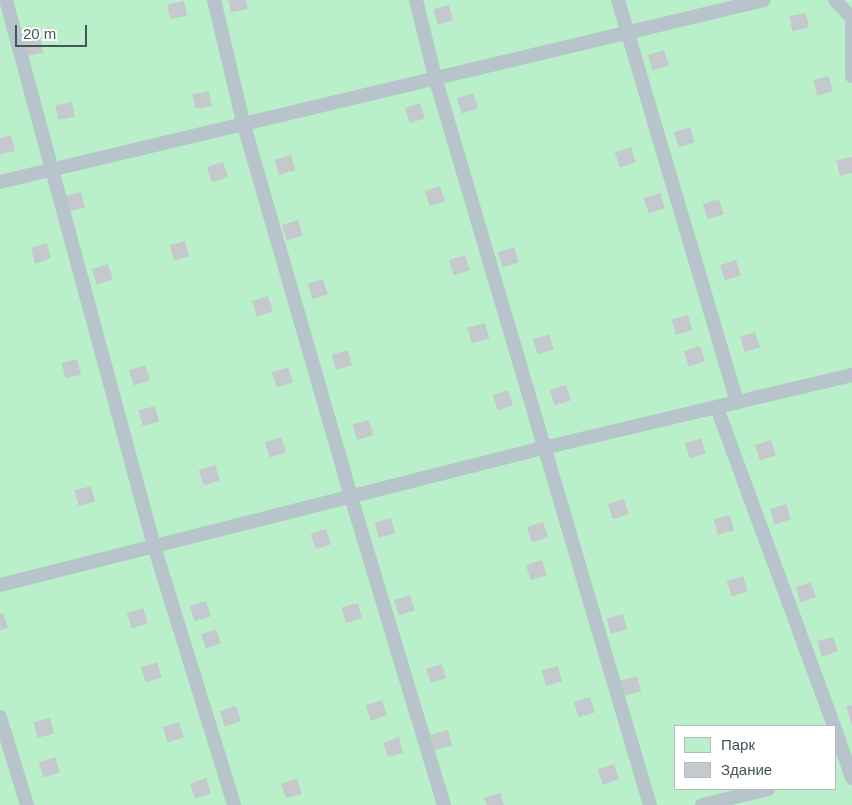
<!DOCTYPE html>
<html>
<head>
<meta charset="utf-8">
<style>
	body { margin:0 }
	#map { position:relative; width:852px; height:805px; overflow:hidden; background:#f0eded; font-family:Arial,sans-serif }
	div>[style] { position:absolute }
	.green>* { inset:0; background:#baf0c9 }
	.building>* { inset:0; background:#c4c9cd; transform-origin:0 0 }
	.service>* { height:14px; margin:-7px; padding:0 7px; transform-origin:7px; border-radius:7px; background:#b8c4cb }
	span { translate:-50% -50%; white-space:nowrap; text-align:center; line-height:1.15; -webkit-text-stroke:5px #fff; paint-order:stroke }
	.legend { position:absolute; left:674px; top:725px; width:162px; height:65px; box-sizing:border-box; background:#fff; border:1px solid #b5babd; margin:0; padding:6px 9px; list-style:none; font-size:15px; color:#45535b }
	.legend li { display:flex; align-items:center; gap:10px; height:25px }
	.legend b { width:25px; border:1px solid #b5babd }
	.scale { position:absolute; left:15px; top:25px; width:72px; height:22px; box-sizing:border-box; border:2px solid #45535b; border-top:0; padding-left:6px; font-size:15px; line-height:18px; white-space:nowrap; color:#45535b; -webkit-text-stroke:4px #fff; paint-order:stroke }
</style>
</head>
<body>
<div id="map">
	<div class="green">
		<i style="clip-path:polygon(evenodd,0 0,852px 0,852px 805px,0 805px,0 0,676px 726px,836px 726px,836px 789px,676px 789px,676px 726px)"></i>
	</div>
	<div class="building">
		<i style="clip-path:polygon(228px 0,246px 0,248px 9px,231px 12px)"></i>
		<i style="left:184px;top:1px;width:15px;height:17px;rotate:79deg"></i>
		<i style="left:449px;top:5px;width:16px;height:16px;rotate:75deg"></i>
		<i style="left:806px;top:13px;width:15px;height:17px;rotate:79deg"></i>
		<i style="left:40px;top:37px;width:16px;height:16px;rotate:79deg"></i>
		<i style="left:664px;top:50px;width:16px;height:17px;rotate:72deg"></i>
		<i style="left:829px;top:76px;width:16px;height:16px;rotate:76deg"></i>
		<i style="left:209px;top:91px;width:15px;height:17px;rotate:79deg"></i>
		<i style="left:473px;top:93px;width:16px;height:17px;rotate:72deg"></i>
		<i style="left:72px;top:102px;width:15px;height:17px;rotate:79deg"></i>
		<i style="left:420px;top:103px;width:16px;height:16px;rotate:72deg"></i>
		<i style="left:690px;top:127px;width:16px;height:17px;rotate:72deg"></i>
		<i style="clip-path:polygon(11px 135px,15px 151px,0 154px,0 138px)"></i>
		<i style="left:631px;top:147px;width:16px;height:17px;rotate:72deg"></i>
		<i style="left:291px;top:155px;width:16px;height:17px;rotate:75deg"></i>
		<i style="clip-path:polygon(852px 157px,852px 173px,840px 176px,836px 160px)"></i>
		<i style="left:223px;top:162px;width:16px;height:17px;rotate:72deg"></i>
		<i style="left:440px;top:186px;width:16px;height:16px;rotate:72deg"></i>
		<i style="left:81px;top:192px;width:16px;height:17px;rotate:75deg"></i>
		<i style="left:660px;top:193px;width:16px;height:17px;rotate:72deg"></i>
		<i style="left:719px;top:199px;width:16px;height:17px;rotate:72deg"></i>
		<i style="left:298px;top:220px;width:16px;height:17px;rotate:72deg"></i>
		<i style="left:185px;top:241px;width:16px;height:16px;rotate:75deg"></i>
		<i style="clip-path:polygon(47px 243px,51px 258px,35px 264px,31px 248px)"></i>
		<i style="left:514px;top:247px;width:16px;height:17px;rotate:72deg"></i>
		<i style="left:465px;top:255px;width:16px;height:17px;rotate:72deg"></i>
		<i style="left:736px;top:260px;width:16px;height:17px;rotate:72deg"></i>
		<i style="left:108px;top:264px;width:16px;height:17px;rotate:72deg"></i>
		<i style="left:323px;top:279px;width:16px;height:16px;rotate:72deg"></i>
		<i style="left:268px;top:296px;width:16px;height:17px;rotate:72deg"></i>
		<i style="left:688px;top:315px;width:16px;height:17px;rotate:75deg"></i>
		<i style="left:485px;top:323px;width:16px;height:18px;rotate:75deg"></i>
		<i style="left:755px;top:332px;width:16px;height:16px;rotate:72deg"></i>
		<i style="left:549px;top:334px;width:16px;height:17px;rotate:72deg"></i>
		<i style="left:700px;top:346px;width:16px;height:17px;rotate:72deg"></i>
		<i style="left:348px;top:350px;width:16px;height:17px;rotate:75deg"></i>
		<i style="left:77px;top:359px;width:16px;height:16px;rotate:75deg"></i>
		<i style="left:145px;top:365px;width:16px;height:17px;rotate:72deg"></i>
		<i style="left:288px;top:367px;width:16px;height:17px;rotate:72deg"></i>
		<i style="left:566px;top:385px;width:16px;height:17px;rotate:72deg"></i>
		<i style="left:508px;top:390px;width:16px;height:16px;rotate:72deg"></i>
		<i style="left:155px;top:406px;width:16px;height:17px;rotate:75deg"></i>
		<i style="left:369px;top:420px;width:16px;height:17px;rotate:75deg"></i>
		<i style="left:281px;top:437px;width:16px;height:17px;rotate:72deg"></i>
		<i style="left:701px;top:438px;width:16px;height:17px;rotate:72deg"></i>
		<i style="left:771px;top:440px;width:16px;height:17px;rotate:72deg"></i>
		<i style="left:215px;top:465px;width:16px;height:17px;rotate:72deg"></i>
		<i style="left:91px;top:486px;width:16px;height:17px;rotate:75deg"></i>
		<i style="left:624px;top:499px;width:16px;height:17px;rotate:72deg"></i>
		<i style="left:786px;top:504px;width:16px;height:17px;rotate:72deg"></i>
		<i style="left:730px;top:515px;width:16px;height:17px;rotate:75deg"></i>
		<i style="left:391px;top:518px;width:16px;height:17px;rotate:75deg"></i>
		<i style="left:543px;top:522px;width:16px;height:17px;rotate:72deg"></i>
		<i style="left:326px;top:529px;width:16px;height:16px;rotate:72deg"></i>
		<i style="left:542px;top:560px;width:16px;height:17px;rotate:72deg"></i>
		<i style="left:743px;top:576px;width:16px;height:17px;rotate:72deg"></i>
		<i style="left:811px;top:582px;width:16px;height:16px;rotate:72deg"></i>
		<i style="left:410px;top:595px;width:16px;height:17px;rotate:72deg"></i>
		<i style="left:206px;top:601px;width:16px;height:17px;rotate:72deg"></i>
		<i style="left:358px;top:603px;width:16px;height:17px;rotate:75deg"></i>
		<i style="left:143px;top:608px;width:16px;height:17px;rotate:72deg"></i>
		<i style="clip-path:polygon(3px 613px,8px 628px,0 630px,0 614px)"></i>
		<i style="left:623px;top:614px;width:16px;height:17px;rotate:75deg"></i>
		<i style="left:216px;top:629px;width:15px;height:16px;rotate:70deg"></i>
		<i style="clip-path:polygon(833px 637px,838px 651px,822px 657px,817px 641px)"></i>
		<i style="left:157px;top:662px;width:16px;height:17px;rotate:72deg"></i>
		<i style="left:442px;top:664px;width:15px;height:16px;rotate:74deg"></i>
		<i style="left:558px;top:666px;width:16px;height:17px;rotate:75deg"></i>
		<i style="left:637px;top:676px;width:16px;height:17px;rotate:75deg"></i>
		<i style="left:590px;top:697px;width:16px;height:17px;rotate:72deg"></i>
		<i style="left:382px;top:700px;width:16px;height:17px;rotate:72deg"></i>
		<i style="clip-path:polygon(852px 705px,852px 725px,846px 707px)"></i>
		<i style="left:236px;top:706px;width:16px;height:17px;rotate:72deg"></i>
		<i style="left:50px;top:718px;width:16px;height:17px;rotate:75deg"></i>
		<i style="left:179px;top:722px;width:16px;height:17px;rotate:72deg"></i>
		<i style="left:448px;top:730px;width:16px;height:18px;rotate:75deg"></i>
		<i style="clip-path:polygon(399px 737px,403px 753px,388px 757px,383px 743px)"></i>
		<i style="left:55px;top:757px;width:16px;height:17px;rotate:72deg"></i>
		<i style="left:614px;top:764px;width:16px;height:17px;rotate:72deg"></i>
		<i style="clip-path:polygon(206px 778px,211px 794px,195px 798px,190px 784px)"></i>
		<i style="clip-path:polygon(297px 778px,302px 794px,286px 798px,281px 784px)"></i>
		<i style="clip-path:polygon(500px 793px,504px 805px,487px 805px,484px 798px)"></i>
	</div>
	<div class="service">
		<i style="left:6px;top:0;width:566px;rotate:74.83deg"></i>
		<i style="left:154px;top:546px;width:271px;rotate:72.8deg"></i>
		<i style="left:214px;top:0;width:125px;rotate:76.6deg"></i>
		<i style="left:243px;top:122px;width:390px;rotate:73.9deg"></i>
		<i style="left:351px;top:497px;width:322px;rotate:73.2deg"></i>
		<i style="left:416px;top:0;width:79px;rotate:76.1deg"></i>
		<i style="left:435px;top:77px;width:759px;rotate:73.55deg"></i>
		<i style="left:618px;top:0;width:420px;rotate:73.5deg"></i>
		<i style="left:835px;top:0;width:25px;rotate:47deg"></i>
		<i style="left:852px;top:23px;width:53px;rotate:90deg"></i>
		<i style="left:0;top:182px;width:785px;rotate:-13.4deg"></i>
		<i style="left:717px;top:408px;width:339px;rotate:69.8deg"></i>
		<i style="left:0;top:585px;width:560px;rotate:-14.16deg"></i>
		<i style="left:543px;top:448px;width:318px;rotate:-13.3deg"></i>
		<i style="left:0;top:717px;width:92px;rotate:72.9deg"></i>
		<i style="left:836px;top:731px;width:50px;rotate:71.2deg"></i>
		<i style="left:702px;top:805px;width:68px;rotate:-13.6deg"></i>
	</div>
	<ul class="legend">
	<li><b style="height:14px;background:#baf0c9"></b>Парк</li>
	<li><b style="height:14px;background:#c4c9cd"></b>Здание</li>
	</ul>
	<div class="scale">20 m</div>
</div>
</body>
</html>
